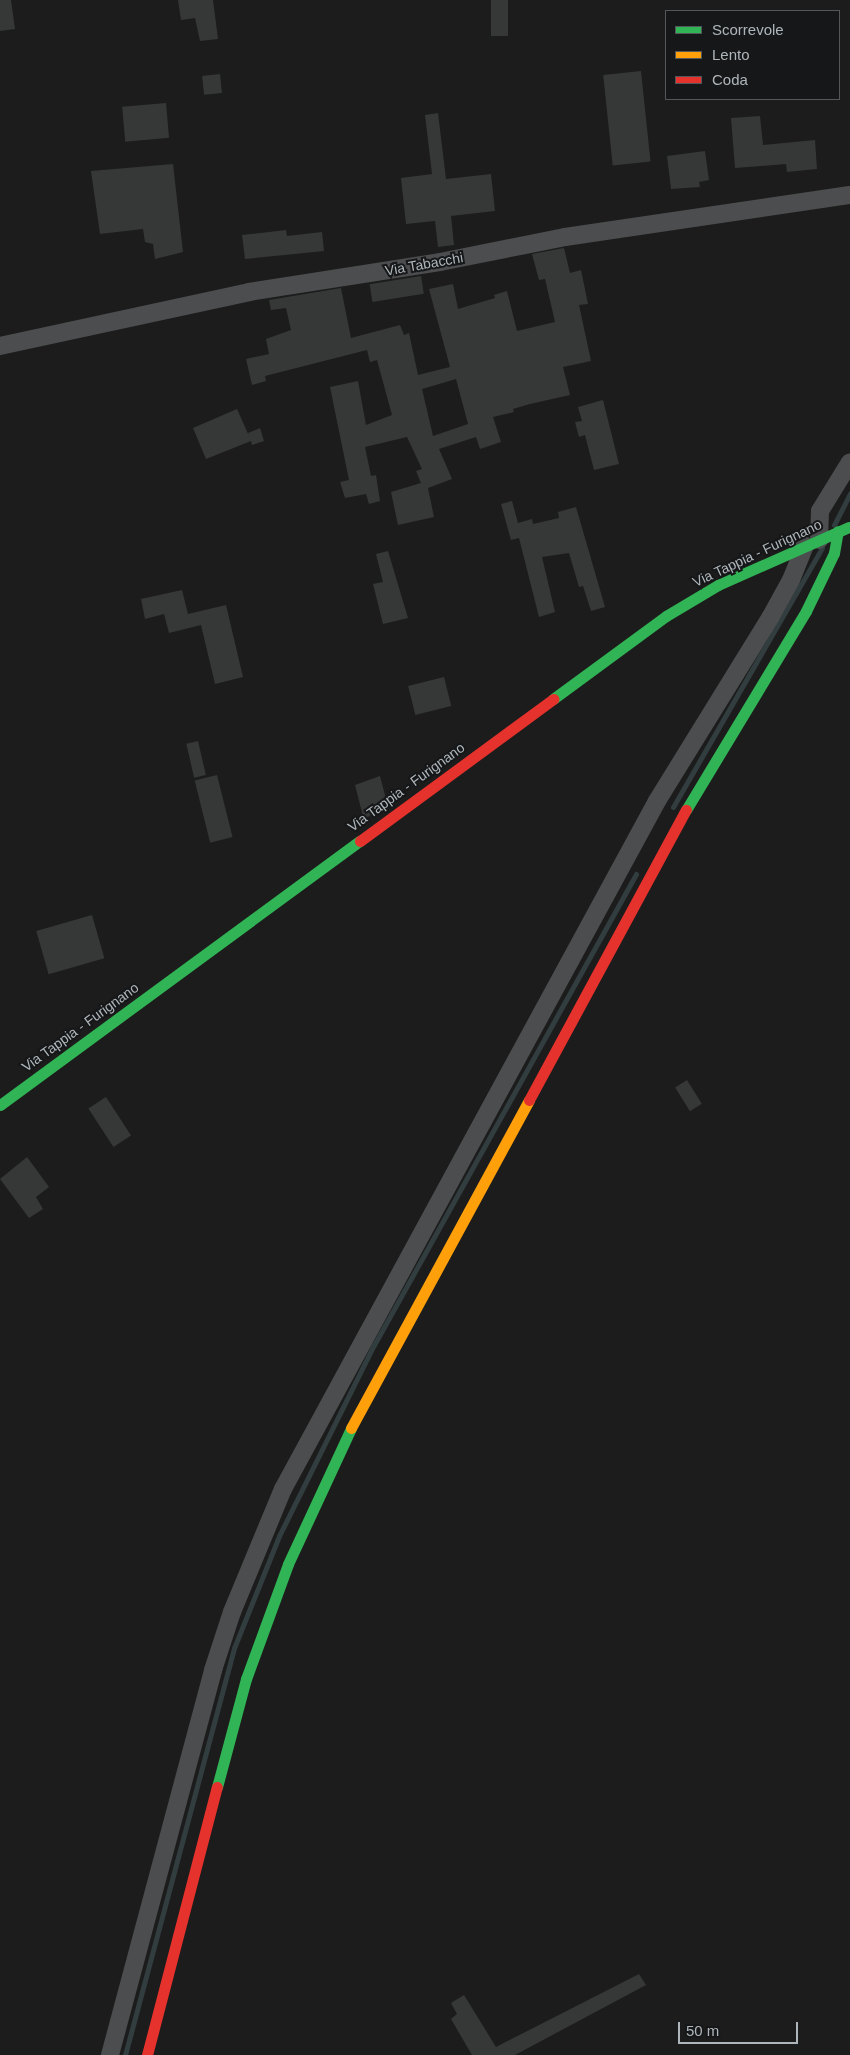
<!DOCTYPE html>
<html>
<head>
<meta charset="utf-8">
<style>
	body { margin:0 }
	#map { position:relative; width:850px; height:2055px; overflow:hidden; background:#1c1c1c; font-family:Arial,sans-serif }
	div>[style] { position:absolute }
	.stream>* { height:5px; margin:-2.5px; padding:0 2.5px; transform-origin:2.5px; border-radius:2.5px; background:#323d3f }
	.building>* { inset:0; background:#363737; transform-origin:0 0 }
	.street>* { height:18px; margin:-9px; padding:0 9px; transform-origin:9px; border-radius:9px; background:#4b4d4e }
	.fast>* { height:11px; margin:-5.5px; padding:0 5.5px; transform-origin:5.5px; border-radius:5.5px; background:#30b455 }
	.slow>* { height:11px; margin:-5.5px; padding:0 5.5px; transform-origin:5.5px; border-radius:5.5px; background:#ff9f0a }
	.jam>* { height:11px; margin:-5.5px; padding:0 5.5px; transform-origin:5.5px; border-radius:5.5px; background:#e5322d }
	span { translate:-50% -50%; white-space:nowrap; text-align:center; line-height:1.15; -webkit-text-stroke:4px #161718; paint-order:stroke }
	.street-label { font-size:14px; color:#afb6bb }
	.legend { position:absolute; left:665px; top:10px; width:175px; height:90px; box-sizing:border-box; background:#161718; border:1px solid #535759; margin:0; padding:6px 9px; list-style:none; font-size:15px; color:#afb6bb }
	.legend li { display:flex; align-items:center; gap:10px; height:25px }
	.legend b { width:25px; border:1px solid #535759 }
	.scale { position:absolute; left:678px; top:2022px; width:120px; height:22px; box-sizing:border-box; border:2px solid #afb6bb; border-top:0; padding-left:6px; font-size:15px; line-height:18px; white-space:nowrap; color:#afb6bb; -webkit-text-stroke:4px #161718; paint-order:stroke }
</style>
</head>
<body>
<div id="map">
	<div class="stream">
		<i style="left:834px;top:525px;width:36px;rotate:-63deg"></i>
		<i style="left:673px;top:807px;width:299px;rotate:-60.1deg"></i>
		<i style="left:125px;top:2055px;width:421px;rotate:-75deg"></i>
		<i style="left:234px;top:1648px;width:121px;rotate:-68.1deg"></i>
		<i style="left:279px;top:1536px;width:213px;rotate:-63.6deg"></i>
		<i style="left:374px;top:1345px;width:539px;rotate:-60.91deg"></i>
	</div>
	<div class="building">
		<i style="clip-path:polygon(0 0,11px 0,15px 29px,0 31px)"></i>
		<i style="clip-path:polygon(178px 0,213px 0,218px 39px,200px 41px,195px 18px,181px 20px)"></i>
		<i style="left:491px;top:0;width:17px;height:36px"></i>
		<i style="left:641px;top:71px;width:91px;height:38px;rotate:84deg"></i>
		<i style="left:220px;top:74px;width:19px;height:18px;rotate:84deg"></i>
		<i style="left:166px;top:103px;width:35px;height:44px;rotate:85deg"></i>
		<i style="clip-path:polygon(438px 113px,446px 179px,491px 174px,495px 211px,451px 216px,454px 245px,438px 247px,435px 221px,406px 224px,401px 178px,432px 174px,425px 115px)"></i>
		<i style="clip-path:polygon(760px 116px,763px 145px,815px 140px,817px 169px,787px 172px,786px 164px,735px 168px,731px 118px)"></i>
		<i style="clip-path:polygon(705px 151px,709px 180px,699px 182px,700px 187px,671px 189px,667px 156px)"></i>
		<i style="clip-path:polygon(173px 164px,183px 252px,155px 259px,153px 244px,145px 242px,143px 229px,100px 234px,91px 171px)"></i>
		<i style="clip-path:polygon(286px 230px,287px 236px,322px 232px,324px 251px,245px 259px,242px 235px)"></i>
		<i style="clip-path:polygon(evenodd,564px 248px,570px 273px,581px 270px,588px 304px,579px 305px,591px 361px,563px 367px,570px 395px,530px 404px,513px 409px,514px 412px,493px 417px,501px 442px,480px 449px,476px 437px,439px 449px,452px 479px,428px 488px,434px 517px,398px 525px,391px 492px,421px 483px,416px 471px,422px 469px,407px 437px,365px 447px,371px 476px,376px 475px,380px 501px,369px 504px,366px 494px,345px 498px,340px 482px,349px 480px,330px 387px,358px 381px,366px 425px,392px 415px,377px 360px,370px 362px,367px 350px,265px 376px,266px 381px,252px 385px,246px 359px,269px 354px,266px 339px,291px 330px,286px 308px,271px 310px,269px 300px,341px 288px,351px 338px,400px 325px,404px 335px,409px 333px,418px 375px,450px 367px,429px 289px,453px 284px,458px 309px,495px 298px,494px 295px,507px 291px,517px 331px,555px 322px,545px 279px,539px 280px,532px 254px,564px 248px,456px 379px,468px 424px,433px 436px,422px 389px,456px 379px)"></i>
		<i style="left:421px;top:276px;width:18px;height:52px;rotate:81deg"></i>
		<i style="clip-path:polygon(603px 400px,619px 464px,594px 470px,585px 435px,579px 437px,575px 422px,582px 421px,578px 407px)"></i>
		<i style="clip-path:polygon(237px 409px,249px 436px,248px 433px,260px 428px,264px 441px,252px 445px,251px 441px,206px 459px,193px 428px)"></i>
		<i style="clip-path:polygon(512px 501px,518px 523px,532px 519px,533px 524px,559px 518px,558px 512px,576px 507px,605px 607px,591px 611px,583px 586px,579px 587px,569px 553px,542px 557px,555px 612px,539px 617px,519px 538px,511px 540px,501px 504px)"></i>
		<i style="clip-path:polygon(388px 551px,408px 618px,383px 624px,373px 584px,383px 582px,376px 554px)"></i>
		<i style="clip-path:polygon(182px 590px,188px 614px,226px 605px,243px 677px,215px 684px,201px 625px,169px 633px,164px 614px,145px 619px,141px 599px)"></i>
		<i style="left:444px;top:677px;width:30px;height:37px;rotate:76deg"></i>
		<i style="left:198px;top:741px;width:35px;height:12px;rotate:77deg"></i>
		<i style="left:217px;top:775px;width:64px;height:23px;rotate:76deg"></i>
		<i style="clip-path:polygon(380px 776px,387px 803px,364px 820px,355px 785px)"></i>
		<i style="left:92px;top:915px;width:45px;height:58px;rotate:74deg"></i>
		<i style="left:687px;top:1080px;width:28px;height:14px;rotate:58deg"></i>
		<i style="left:106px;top:1097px;width:46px;height:21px;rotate:57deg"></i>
		<i style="clip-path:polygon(27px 1157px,49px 1187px,36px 1197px,43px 1209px,29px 1218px,0 1179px)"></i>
		<i style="clip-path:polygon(639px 1974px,646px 1985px,515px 2055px,472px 2055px,451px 2019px,457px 2014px,451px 2003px,464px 1995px,496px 2047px)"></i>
	</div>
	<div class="street">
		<i style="left:0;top:346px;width:255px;rotate:-12.2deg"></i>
		<i style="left:249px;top:292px;width:193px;rotate:-8.9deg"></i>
		<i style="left:440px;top:262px;width:127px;rotate:-11.3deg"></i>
		<i style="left:565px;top:237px;width:288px;rotate:-8.4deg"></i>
		<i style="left:819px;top:540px;width:29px;rotate:-88deg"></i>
		<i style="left:820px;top:511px;width:57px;rotate:-58.5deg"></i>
		<i style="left:110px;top:2055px;width:399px;rotate:-75deg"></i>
		<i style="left:213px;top:1670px;width:61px;rotate:-71.9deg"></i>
		<i style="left:232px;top:1612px;width:133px;rotate:-67.5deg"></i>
		<i style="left:283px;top:1489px;width:783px;rotate:-61.47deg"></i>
		<i style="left:657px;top:801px;width:215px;rotate:-58.3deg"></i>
		<i style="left:770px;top:618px;width:43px;rotate:-61.1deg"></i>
		<i style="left:791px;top:580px;width:37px;rotate:-68deg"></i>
	</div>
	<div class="fast">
		<i style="left:553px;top:699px;width:140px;rotate:-36.3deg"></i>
		<i style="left:666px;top:616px;width:61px;rotate:-30.8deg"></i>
		<i style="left:718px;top:585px;width:143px;rotate:-23.9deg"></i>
		<i style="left:686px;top:810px;width:232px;rotate:-58.9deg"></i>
		<i style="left:806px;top:611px;width:64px;rotate:-64.2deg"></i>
		<i style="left:834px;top:553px;width:22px;rotate:-80deg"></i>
		<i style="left:0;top:1105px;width:446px;rotate:-36.3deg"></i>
		<i style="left:217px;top:1787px;width:112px;rotate:-75deg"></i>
		<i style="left:246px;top:1679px;width:122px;rotate:-69.9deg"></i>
		<i style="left:288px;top:1564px;width:150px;rotate:-65.1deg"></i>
	</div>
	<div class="slow">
		<i style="left:351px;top:1428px;width:373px;rotate:-61.5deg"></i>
	</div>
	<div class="jam">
		<i style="left:360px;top:841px;width:240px;rotate:-36.3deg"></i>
		<i style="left:529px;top:1100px;width:330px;rotate:-61.6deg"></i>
		<i style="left:147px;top:2055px;width:277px;rotate:-75.4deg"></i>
	</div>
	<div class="street-label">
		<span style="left:424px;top:264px;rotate:-10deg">Via Tabacchi</span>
		<span style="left:757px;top:553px;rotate:-25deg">Via Tappia - Furignano</span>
		<span style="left:406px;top:787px;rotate:-36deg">Via Tappia - Furignano</span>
		<span style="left:80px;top:1027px;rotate:-36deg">Via Tappia - Furignano</span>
	</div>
	<ul class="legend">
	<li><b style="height:6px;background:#30b455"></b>Scorrevole</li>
	<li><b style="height:6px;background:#ff9f0a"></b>Lento</li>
	<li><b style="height:6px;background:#e5322d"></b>Coda</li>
	</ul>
	<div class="scale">50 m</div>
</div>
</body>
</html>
